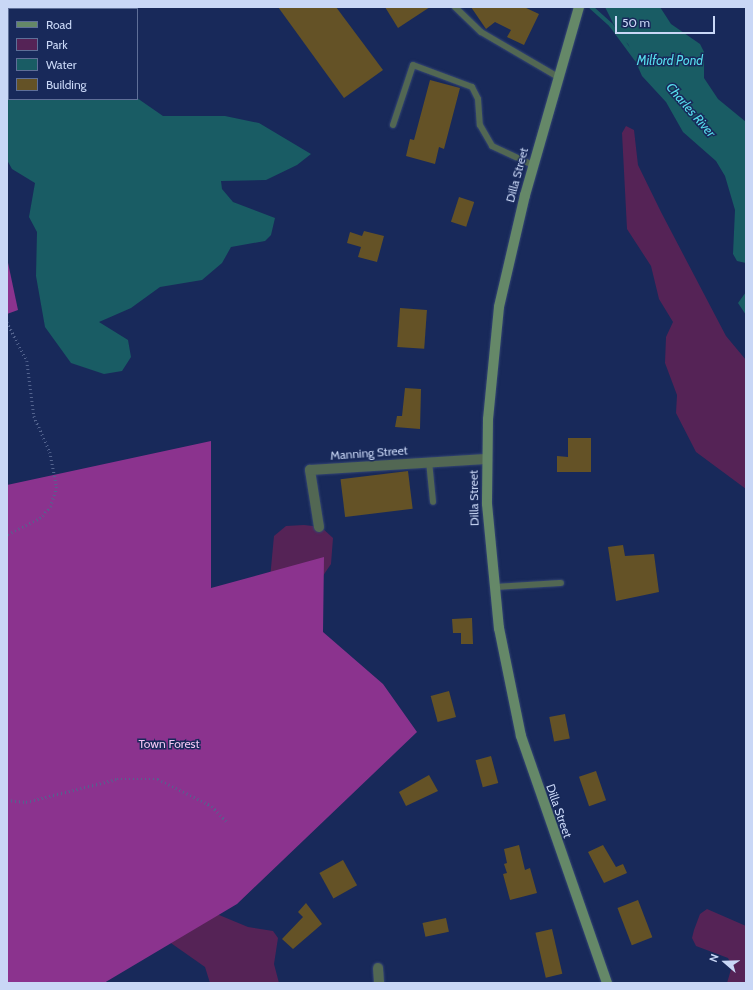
<!DOCTYPE html>
<html>
<head>
<meta charset="utf-8">
<style>
	body { margin:0 }
	#map { position:relative; width:753px; height:990px; overflow:hidden; background:#18295a; font-family:Cabin,sans-serif }
	div>[style] { position:absolute }
	.green>* { inset:0; background:#552356 }
	.forest>* { inset:0; background:#8b338e }
	.water>* { inset:0; background:#195c64 }
	.stream>* { height:4px; margin:-2px; padding:0 2px; transform-origin:2px; border-radius:2px; background:#195c64 }
	.building>* { inset:0; background:#645226; transform-origin:0 0 }
	.path>* { height:2.5px; margin-top:-1.25px; transform-origin:0; background:repeating-linear-gradient(90deg,#53638e 0 1px,transparent 0 4px) }
	.roads { filter:drop-shadow(0 0 1px #344573) drop-shadow(0 0 1px #344573) }
	.service>* { height:6px; margin:-3px; padding:0 3px; transform-origin:3px; border-radius:3px; background:#526753 }
	.minor>* { height:10px; margin:-5px; padding:0 5px; transform-origin:5px; border-radius:5px; background:#526753 }
	.secondary>* { height:10px; margin:-5px; padding:0 5px; transform-origin:5px; border-radius:5px; background:#658868 }
	span { translate:-50% -50%; white-space:nowrap; text-align:center; line-height:1.15; -webkit-text-stroke:3px #18295a; paint-order:stroke }
	.street-label { font-size:12px; color:#c9d7f6 }
	.park-label { font-size:12px; color:#f2c5f2 }
	.water-label { font-size:13px; color:#56dcec; font-style:italic }
	.frame { position:absolute; inset:0; border:8px solid #c9d7f6; pointer-events:none }
	.legend { position:absolute; left:8px; top:8px; width:130px; height:92px; box-sizing:border-box; background:#18295a; border:1px solid #5f6f98; margin:0; padding:5px 7px; list-style:none; font-size:12px; color:#c9d7f6 }
	.legend li { display:flex; align-items:center; gap:8px; height:20px }
	.legend b { width:20px; border:1px solid #5f6f98 }
	.north { position:absolute; left:705px; top:942px; width:40px; height:40px; -webkit-text-stroke:3px #18295a; paint-order:stroke; rotate:290deg; font-size:11px; font-weight:700; line-height:16px; text-align:center; color:#c9d7f6 }
	.north::after { content:''; display:block; margin:auto; width:14px; height:18px; background:#c9d7f6; clip-path:polygon(50% 0,100% 100%,50% 72%,0 100%) }
	.scale { position:absolute; left:615px; top:16px; width:100px; height:18px; box-sizing:border-box; border:2px solid #c9d7f6; border-top:0; padding-left:5px; font-size:12px; line-height:14px; white-space:nowrap; color:#c9d7f6; -webkit-text-stroke:3px #18295a; paint-order:stroke }
</style>
</head>
<body>
<div id="map">
	<div class="green">
		<i style="clip-path:polygon(626px 126px,634px 130px,638px 165px,661px 212px,726px 336px,746px 360px,746px 489px,696px 452px,676px 413px,677px 395px,665px 363px,666px 337px,673px 322px,659px 299px,651px 266px,627px 229px,622px 133px)"></i>
		<i style="clip-path:polygon(304px 525px,321px 527px,333px 538px,331px 564px,316px 586px,269px 589px,274px 536px,286px 526px)"></i>
		<i style="clip-path:polygon(707px 909px,746px 926px,746px 983px,727px 983px,732px 966px,728px 958px,696px 946px,692px 938px,694px 930px,700px 914px)"></i>
		<i style="clip-path:polygon(207px 910px,248px 927px,273px 931px,278px 938px,274px 964px,279px 983px,210px 983px,205px 967px,168px 941px)"></i>
	</div>
	<div class="forest">
		<i style="clip-path:polygon(7px 258px,18px 310px,7px 314px)"></i>
		<i style="clip-path:polygon(211px 441px,211px 588px,324px 557px,323px 632px,383px 684px,417px 732px,237px 904px,104px 983px,7px 983px,7px 485px)"></i>
	</div>
	<div class="water">
		<i style="clip-path:polygon(605px 7px,660px 7px,671px 24px,700px 44px,704px 52px,704px 78px,718px 99px,746px 122px,746px 263px,737px 261px,733px 254px,735px 210px,725px 176px,716px 161px,683px 132px,666px 102px,642px 76px,628px 44px,621px 39px)"></i>
		<i style="clip-path:polygon(7px 31px,9px 99px,137px 98px,163px 116px,225px 116px,259px 123px,311px 154px,297px 165px,266px 180px,221px 181px,222px 189px,233px 202px,275px 218px,271px 235px,265px 241px,231px 247px,222px 263px,202px 280px,160px 287px,131px 308px,99px 322px,128px 340px,131px 357px,122px 371px,104px 374px,71px 363px,45px 327px,36px 276px,37px 232px,29px 217px,35px 183px,12px 169px,7px 160px)"></i>
		<i style="clip-path:polygon(746px 292px,746px 315px,738px 303px)"></i>
	</div>
	<div class="stream">
		<i style="left:591px;top:7px;width:27px;rotate:42deg"></i>
		<i style="left:611px;top:25px;width:42px;rotate:53.7deg"></i>
	</div>
	<div class="building">
		<i style="clip-path:polygon(278px 7px,336px 7px,383px 70px,344px 98px)"></i>
		<i style="clip-path:polygon(385px 7px,430px 7px,398px 28px)"></i>
		<i style="clip-path:polygon(471px 7px,524px 7px,539px 14px,524px 45px,507px 37px,511px 30px,495px 22px,486px 29px)"></i>
		<i style="clip-path:polygon(430px 80px,460px 88px,444px 149px,439px 147px,435px 164px,406px 156px,410px 139px,414px 140px)"></i>
		<i style="left:459px;top:197px;width:16px;height:26px;rotate:18deg"></i>
		<i style="clip-path:polygon(364px 231px,384px 236px,377px 262px,358px 257px,361px 247px,347px 243px,350px 232px,362px 236px)"></i>
		<i style="left:400px;top:308px;width:27px;height:39px;rotate:4deg"></i>
		<i style="clip-path:polygon(405px 388px,421px 389px,420px 429px,395px 427px,397px 416px,402px 416px)"></i>
		<i style="clip-path:polygon(568px 438px,591px 438px,591px 472px,557px 472px,557px 456px,568px 457px)"></i>
		<i style="left:408px;top:471px;width:38px;height:68px;rotate:83deg"></i>
		<i style="clip-path:polygon(623px 545px,625px 556px,654px 554px,659px 592px,616px 601px,608px 547px)"></i>
		<i style="clip-path:polygon(472px 618px,473px 644px,461px 644px,461px 633px,453px 633px,452px 619px)"></i>
		<i style="left:449px;top:691px;width:27px;height:19px;rotate:75deg"></i>
		<i style="left:565px;top:714px;width:25px;height:16px;rotate:79deg"></i>
		<i style="left:491px;top:756px;width:28px;height:16px;rotate:75deg"></i>
		<i style="left:596px;top:771px;width:31px;height:18px;rotate:71deg"></i>
		<i style="clip-path:polygon(429px 775px,438px 791px,406px 806px,399px 792px)"></i>
		<i style="clip-path:polygon(519px 845px,525px 870px,530px 868px,537px 893px,510px 900px,503px 874px,507px 873px,504px 864px,507px 863px,504px 849px)"></i>
		<i style="clip-path:polygon(603px 845px,616px 867px,623px 864px,627px 873px,604px 883px,588px 852px)"></i>
		<i style="left:343px;top:860px;width:29px;height:27px;rotate:61deg"></i>
		<i style="left:638px;top:900px;width:40px;height:22px;rotate:69deg"></i>
		<i style="clip-path:polygon(306px 903px,322px 924px,293px 949px,282px 939px,303px 917px,298px 912px)"></i>
		<i style="left:446px;top:918px;width:14px;height:24px;rotate:78deg"></i>
		<i style="left:552px;top:929px;width:46px;height:17px;rotate:77deg"></i>
	</div>
	<div class="path">
		<i style="left:7px;top:322px;width:44px;rotate:62.9deg"></i>
		<i style="left:27px;top:361px;width:55px;rotate:82.7deg"></i>
		<i style="left:34px;top:416px;width:39px;rotate:66deg"></i>
		<i style="left:50px;top:452px;width:36px;rotate:79deg"></i>
		<i style="left:57px;top:487px;width:20px;rotate:108deg"></i>
		<i style="left:51px;top:506px;width:16px;rotate:130deg"></i>
		<i style="left:41px;top:518px;width:38px;rotate:153deg"></i>
		<i style="left:7px;top:800px;width:19px;rotate:6deg"></i>
		<i style="left:26px;top:802px;width:94px;rotate:-14.2deg"></i>
		<i style="left:117px;top:779px;width:41px"></i>
		<i style="left:158px;top:779px;width:60px;rotate:26.6deg"></i>
		<i style="left:212px;top:806px;width:23px;rotate:47deg"></i>
	</div>
	<div class="roads">
		<div class="service">
			<i style="left:455px;top:7px;width:36px;rotate:44deg"></i>
			<i style="left:481px;top:32px;width:89px;rotate:30.3deg"></i>
			<i style="left:393px;top:125px;width:63px;rotate:-71.6deg"></i>
			<i style="left:413px;top:65px;width:63px;rotate:20.4deg"></i>
			<i style="left:472px;top:87px;width:13px;rotate:63deg"></i>
			<i style="left:478px;top:99px;width:26px;rotate:86deg"></i>
			<i style="left:480px;top:125px;width:24px;rotate:60deg"></i>
			<i style="left:492px;top:146px;width:45px;rotate:24.9deg"></i>
			<i style="left:429px;top:461px;width:41px;rotate:84.4deg"></i>
			<i style="left:494px;top:587px;width:67px;rotate:-3.4deg"></i>
		</div>
		<div class="minor">
			<i style="left:319px;top:527px;width:58px;rotate:-99deg"></i>
			<i style="left:310px;top:470px;width:176px;rotate:-3.6deg"></i>
			<i style="left:378px;top:968px;width:15px;rotate:86deg"></i>
		</div>
		<div class="secondary">
			<i style="left:579px;top:7px;width:196px;rotate:106deg"></i>
			<i style="left:525px;top:195px;width:115px;rotate:103.1deg"></i>
			<i style="left:499px;top:307px;width:113px;rotate:95.6deg"></i>
			<i style="left:488px;top:419px;width:85px;rotate:90.7deg"></i>
			<i style="left:487px;top:504px;width:125px;rotate:84.5deg"></i>
			<i style="left:499px;top:628px;width:110px;rotate:78.5deg"></i>
			<i style="left:521px;top:736px;width:262px;rotate:70.8deg"></i>
		</div>
	</div>
	<div class="street-label">
		<span style="left:517px;top:175px;rotate:-75deg">Dilla Street</span>
		<span style="left:369px;top:453px;rotate:-4deg">Manning Street</span>
		<span style="left:474px;top:498px;rotate:-91deg">Dilla Street</span>
		<span style="left:559px;top:811px;rotate:71deg">Dilla Street</span>
	</div>
	<div class="park-label">
		<span style="left:169px;top:744px">Town Forest</span>
	</div>
	<div class="water-label">
		<span style="left:670px;top:60px">Milford Pond</span>
		<span style="left:691px;top:110px;rotate:49deg">Charles River</span>
	</div>
	<div class="frame"></div>
	<ul class="legend">
	<li><b style="height:5px;background:#658868"></b>Road</li>
	<li><b style="height:11px;background:#552356"></b>Park</li>
	<li><b style="height:11px;background:#195c64"></b>Water</li>
	<li><b style="height:11px;background:#645226"></b>Building</li>
	</ul>
	<div class="north">N</div>
	<div class="scale">50 m</div>
</div>
</body>
</html>
